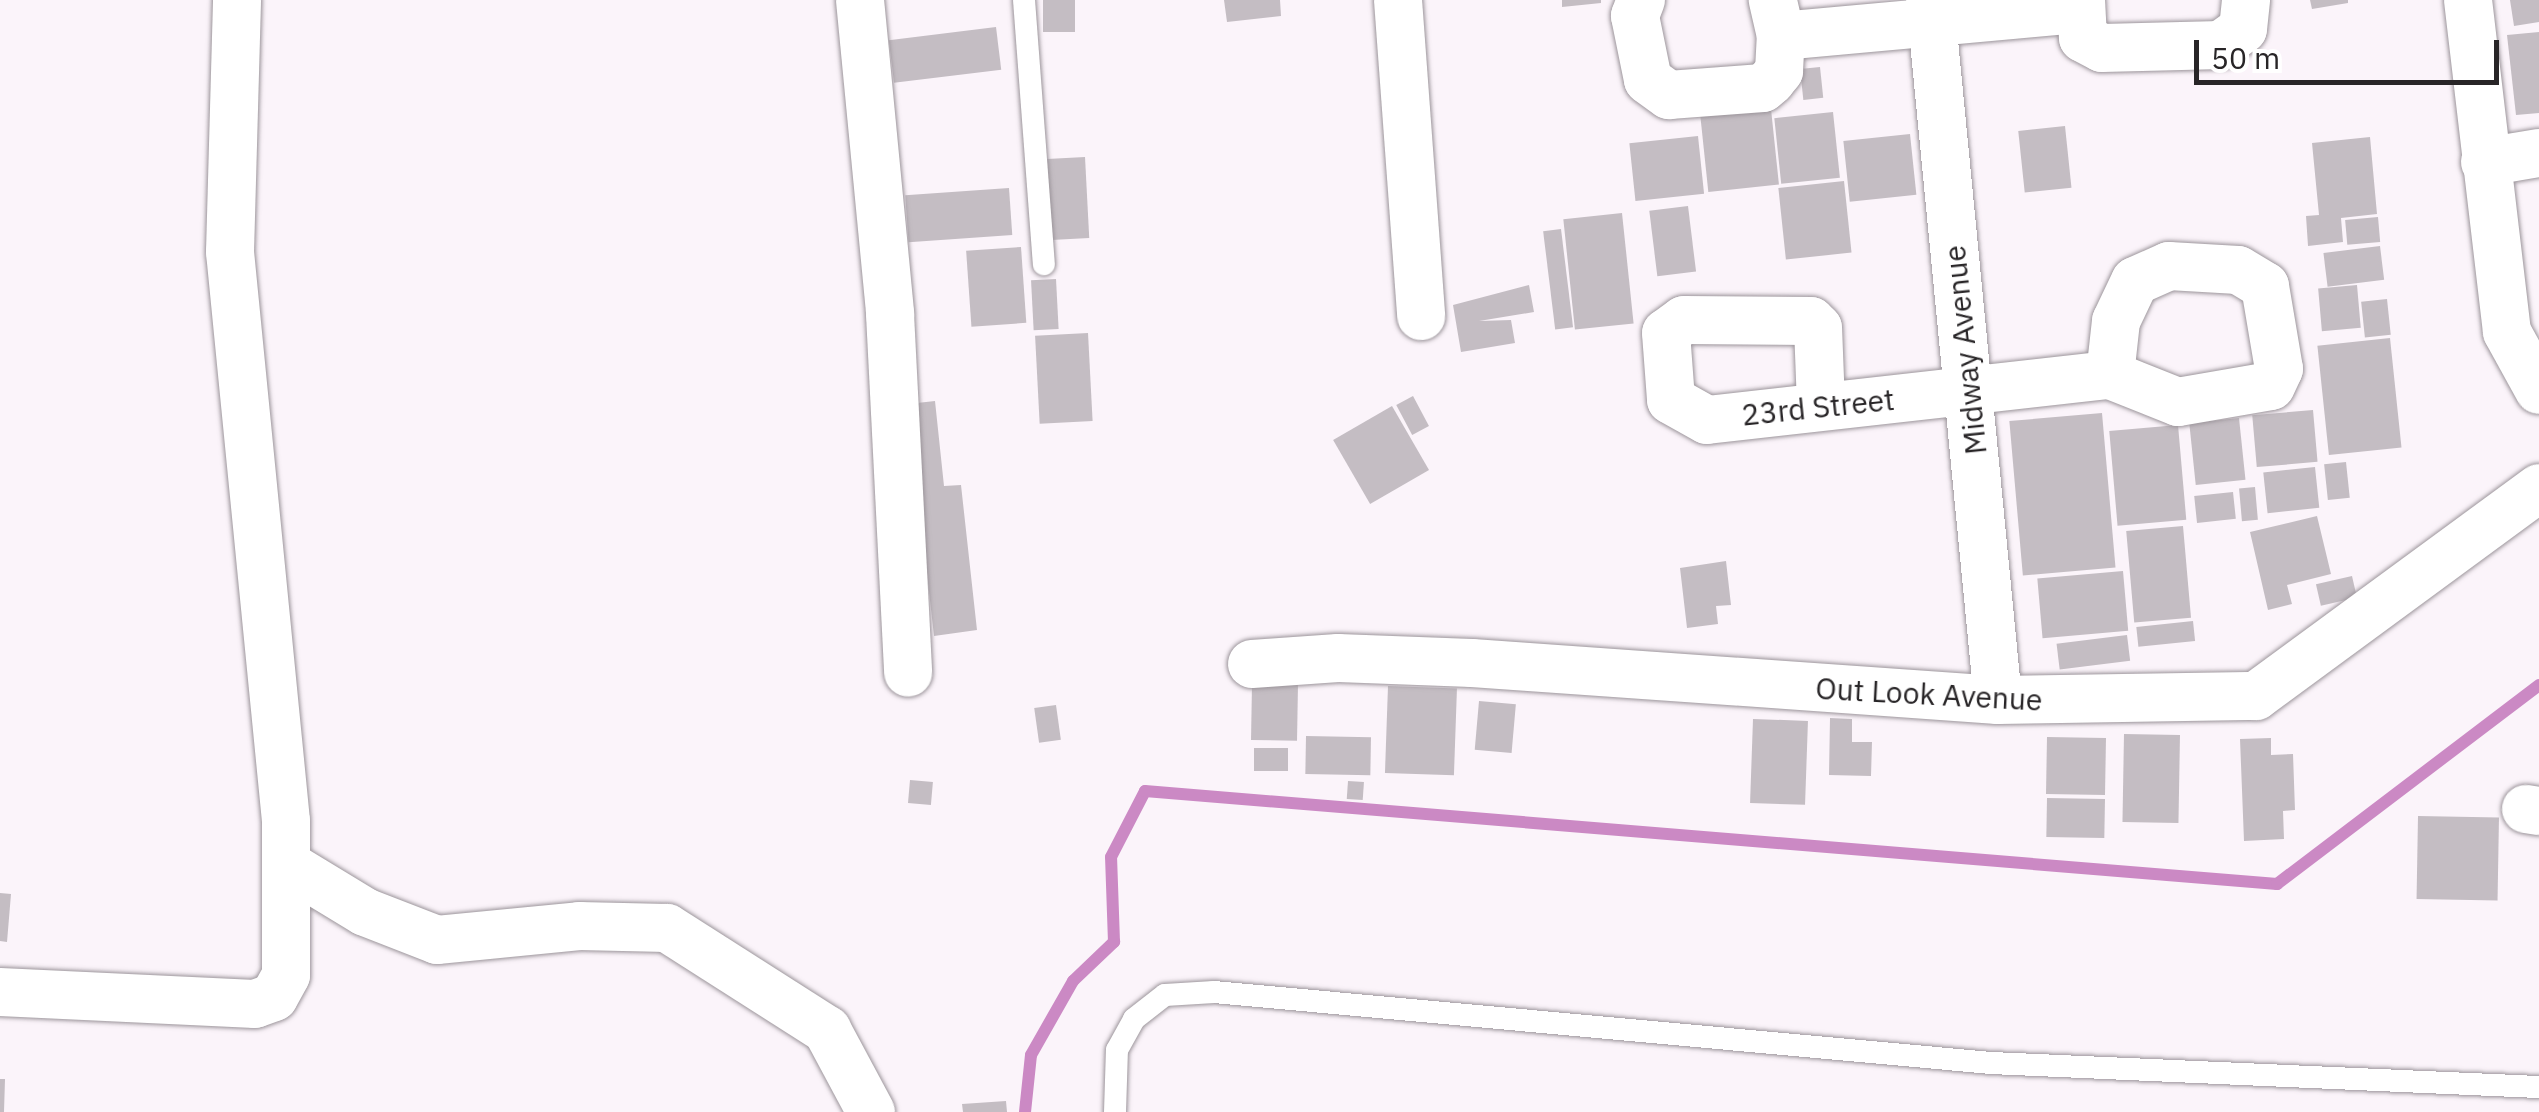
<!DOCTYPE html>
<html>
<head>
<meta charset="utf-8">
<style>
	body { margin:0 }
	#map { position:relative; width:2539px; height:1112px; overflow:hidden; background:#fbf4fa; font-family:"IBM Plex Sans",sans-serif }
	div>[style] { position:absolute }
	.stream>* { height:12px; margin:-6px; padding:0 6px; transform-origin:6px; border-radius:6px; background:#cb89c4 }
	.building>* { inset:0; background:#c4bdc3; transform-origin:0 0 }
	.roads { filter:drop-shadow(0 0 2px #9c959b) drop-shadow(0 0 2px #9c959b) }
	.lane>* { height:22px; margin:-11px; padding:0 11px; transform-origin:11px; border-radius:11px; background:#fff }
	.street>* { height:48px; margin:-24px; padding:0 24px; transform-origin:24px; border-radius:24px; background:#fff }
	span { translate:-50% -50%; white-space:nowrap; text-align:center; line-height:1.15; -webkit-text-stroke:10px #fff; paint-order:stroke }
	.street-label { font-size:30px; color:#282527 }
	.scale { position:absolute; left:2194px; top:40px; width:305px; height:45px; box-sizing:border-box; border:5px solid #282527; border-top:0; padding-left:12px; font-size:30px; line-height:35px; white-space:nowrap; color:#282527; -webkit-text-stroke:8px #fff; paint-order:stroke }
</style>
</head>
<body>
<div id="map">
	<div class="stream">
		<i style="left:1025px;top:1112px;width:57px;rotate:-84deg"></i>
		<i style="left:1031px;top:1055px;width:85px;rotate:-60.4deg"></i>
		<i style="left:1073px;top:981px;width:57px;rotate:-43.6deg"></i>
		<i style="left:1114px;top:942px;width:85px;rotate:-92deg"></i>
		<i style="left:1111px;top:857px;width:74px;rotate:-62.7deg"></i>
		<i style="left:1145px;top:791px;width:1136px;rotate:4.7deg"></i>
		<i style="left:2277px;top:884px;width:329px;rotate:-37.2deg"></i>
	</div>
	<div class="building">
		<i style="left:1043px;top:0;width:32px;height:32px"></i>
		<i style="clip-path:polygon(1224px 0,1280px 0,1281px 16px,1227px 22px)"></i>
		<i style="clip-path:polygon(1562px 0,1601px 0,1601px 3px,1562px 7px)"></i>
		<i style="clip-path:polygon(2310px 0,2348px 0,2348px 3px,2312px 9px)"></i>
		<i style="clip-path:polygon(2510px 0,2539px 0,2539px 22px,2514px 26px)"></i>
		<i style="left:996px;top:27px;width:43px;height:108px;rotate:83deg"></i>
		<i style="clip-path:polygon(2539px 32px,2539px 113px,2516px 115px,2507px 35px)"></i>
		<i style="left:1820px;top:67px;width:31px;height:20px;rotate:84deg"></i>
		<i style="left:1771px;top:109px;width:76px;height:71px;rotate:84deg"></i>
		<i style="left:1833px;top:112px;width:66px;height:59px;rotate:84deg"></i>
		<i style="left:2065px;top:126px;width:62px;height:47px;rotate:84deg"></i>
		<i style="left:1910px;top:134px;width:61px;height:67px;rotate:84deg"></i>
		<i style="left:1698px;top:136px;width:58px;height:69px;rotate:84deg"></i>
		<i style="clip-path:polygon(2370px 137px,2377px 214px,2341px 218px,2343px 242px,2308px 246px,2306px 216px,2319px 215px,2312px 143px)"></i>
		<i style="left:1085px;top:157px;width:81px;height:38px;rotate:87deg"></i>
		<i style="left:1844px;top:181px;width:72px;height:66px;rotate:84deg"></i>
		<i style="left:1009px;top:188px;width:47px;height:104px;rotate:86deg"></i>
		<i style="left:1688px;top:206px;width:66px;height:39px;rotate:83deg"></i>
		<i style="left:1622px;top:213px;width:111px;height:59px;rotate:84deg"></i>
		<i style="left:2378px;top:217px;width:25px;height:33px;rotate:85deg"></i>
		<i style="left:1561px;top:229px;width:99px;height:18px;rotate:83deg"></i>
		<i style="left:2380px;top:246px;width:34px;height:57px;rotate:83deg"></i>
		<i style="left:1021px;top:247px;width:76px;height:55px;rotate:86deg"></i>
		<i style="left:1056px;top:279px;width:50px;height:25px;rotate:87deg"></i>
		<i style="clip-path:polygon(1529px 285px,1534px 312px,1479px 321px,1511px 320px,1515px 343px,1461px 352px,1453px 305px)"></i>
		<i style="left:2357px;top:285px;width:43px;height:39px;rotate:85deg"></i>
		<i style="left:2387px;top:299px;width:36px;height:26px;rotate:84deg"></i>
		<i style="left:1088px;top:333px;width:88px;height:53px;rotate:87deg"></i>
		<i style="left:2390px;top:338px;width:110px;height:73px;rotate:84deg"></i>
		<i style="left:1413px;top:396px;width:34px;height:19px;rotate:62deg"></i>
		<i style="clip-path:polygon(935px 401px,944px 486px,961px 485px,977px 630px,934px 636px,908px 404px)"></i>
		<i style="left:1392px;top:406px;width:74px;height:68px;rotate:60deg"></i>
		<i style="left:2313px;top:410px;width:52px;height:61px;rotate:85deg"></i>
		<i style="left:2102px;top:413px;width:155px;height:93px;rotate:85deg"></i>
		<i style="left:2239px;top:418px;width:62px;height:50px;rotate:84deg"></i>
		<i style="left:2178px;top:425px;width:95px;height:69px;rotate:85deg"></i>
		<i style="left:2346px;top:462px;width:36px;height:22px;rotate:84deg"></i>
		<i style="left:2315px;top:467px;width:41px;height:52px;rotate:84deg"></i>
		<i style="left:2255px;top:487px;width:33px;height:16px;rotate:85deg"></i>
		<i style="left:2233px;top:492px;width:27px;height:39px;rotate:84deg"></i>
		<i style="clip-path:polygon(2317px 516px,2331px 574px,2287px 585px,2292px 604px,2268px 610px,2250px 532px)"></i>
		<i style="left:2183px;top:526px;width:92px;height:57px;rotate:85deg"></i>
		<i style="clip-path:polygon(1726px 561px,1731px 605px,1716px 606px,1718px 624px,1687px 628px,1680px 568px)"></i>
		<i style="left:2123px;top:571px;width:60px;height:86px;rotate:85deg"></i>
		<i style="left:2352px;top:576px;width:22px;height:37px;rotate:77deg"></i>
		<i style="left:2193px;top:621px;width:20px;height:57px;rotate:84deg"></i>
		<i style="left:2127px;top:635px;width:26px;height:71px;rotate:83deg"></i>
		<i style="left:1252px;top:684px;width:46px;height:56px;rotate:1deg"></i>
		<i style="left:1388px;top:686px;width:69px;height:87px;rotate:2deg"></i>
		<i style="left:1479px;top:701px;width:37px;height:49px;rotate:5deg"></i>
		<i style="left:1056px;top:705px;width:35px;height:22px;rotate:82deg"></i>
		<i style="clip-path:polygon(1830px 718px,1852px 719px,1852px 742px,1872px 742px,1871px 776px,1829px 775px)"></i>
		<i style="left:1753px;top:719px;width:55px;height:84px;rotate:2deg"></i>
		<i style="left:2124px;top:734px;width:56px;height:88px;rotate:1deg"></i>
		<i style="left:1306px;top:736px;width:65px;height:38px;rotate:1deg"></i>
		<i style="left:2047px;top:737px;width:59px;height:57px;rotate:1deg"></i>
		<i style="clip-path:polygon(2271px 738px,2271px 755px,2293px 754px,2295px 810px,2283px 811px,2284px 839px,2244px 841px,2240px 739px)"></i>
		<i style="left:1254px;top:748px;width:34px;height:23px"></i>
		<i style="left:910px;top:780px;width:23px;height:23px;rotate:5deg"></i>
		<i style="left:1348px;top:781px;width:16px;height:18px;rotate:4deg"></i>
		<i style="left:2047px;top:798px;width:58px;height:39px;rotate:1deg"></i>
		<i style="left:2418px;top:816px;width:81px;height:83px;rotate:1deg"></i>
		<i style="clip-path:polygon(0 893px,11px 894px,7px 942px,0 941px)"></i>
		<i style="clip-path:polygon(0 1079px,5px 1079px,4px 1112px,0 1112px)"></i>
		<i style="clip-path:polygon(1006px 1101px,1007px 1112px,963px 1112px,962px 1104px)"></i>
	</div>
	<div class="roads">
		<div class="lane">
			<i style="left:1024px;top:0;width:265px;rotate:85.7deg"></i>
			<i style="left:1115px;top:1112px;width:62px;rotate:-88.2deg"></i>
			<i style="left:1117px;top:1050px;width:35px;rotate:-61deg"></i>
			<i style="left:1134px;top:1019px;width:39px;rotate:-38deg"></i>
			<i style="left:1165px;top:995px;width:49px;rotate:-3.5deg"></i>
			<i style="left:1214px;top:992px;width:780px;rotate:5.22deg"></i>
			<i style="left:1991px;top:1063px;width:549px;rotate:2.51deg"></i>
		</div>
		<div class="street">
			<i style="left:860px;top:0;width:315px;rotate:84.5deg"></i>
			<i style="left:890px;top:314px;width:359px;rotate:87.1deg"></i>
			<i style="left:1398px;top:0;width:317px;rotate:85.8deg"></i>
			<i style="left:1641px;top:0;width:17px;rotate:111deg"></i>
			<i style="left:1635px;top:16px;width:65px;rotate:78.5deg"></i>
			<i style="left:1648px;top:80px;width:26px;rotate:36deg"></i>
			<i style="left:1669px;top:95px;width:94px;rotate:-4.3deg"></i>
			<i style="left:1763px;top:88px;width:11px;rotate:-41deg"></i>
			<i style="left:1771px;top:81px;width:13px;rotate:-51deg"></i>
			<i style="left:1779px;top:71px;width:35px;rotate:-87deg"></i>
			<i style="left:1781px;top:36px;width:37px;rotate:-103deg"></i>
			<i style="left:1930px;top:0;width:703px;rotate:84.45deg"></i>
			<i style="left:2081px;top:0;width:38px;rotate:87deg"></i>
			<i style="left:2083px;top:38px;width:21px;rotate:28deg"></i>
			<i style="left:2102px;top:48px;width:119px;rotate:-1.4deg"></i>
			<i style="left:2221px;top:45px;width:27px;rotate:-36deg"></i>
			<i style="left:2243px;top:29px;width:29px;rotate:-84deg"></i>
			<i style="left:2468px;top:0;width:334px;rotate:83.3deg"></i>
			<i style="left:2507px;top:332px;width:66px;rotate:61.1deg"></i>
			<i style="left:1781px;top:36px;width:300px;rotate:-5.2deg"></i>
			<i style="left:2485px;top:162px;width:55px;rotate:-9.5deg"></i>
			<i style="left:1821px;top:405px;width:77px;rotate:-92.2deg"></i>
			<i style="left:1818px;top:328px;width:10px;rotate:-135deg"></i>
			<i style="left:1811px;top:321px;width:127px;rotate:-179.5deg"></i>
			<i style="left:1684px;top:320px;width:22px;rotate:144deg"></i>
			<i style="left:1666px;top:333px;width:67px;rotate:85.7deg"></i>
			<i style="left:1671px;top:400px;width:41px;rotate:29.1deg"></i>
			<i style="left:1707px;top:420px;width:406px;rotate:-6.4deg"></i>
			<i style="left:2110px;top:375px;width:73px;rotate:21.7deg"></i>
			<i style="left:2178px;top:402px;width:94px;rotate:-9.8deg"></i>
			<i style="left:2271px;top:386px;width:19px;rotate:-65deg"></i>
			<i style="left:2279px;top:369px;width:84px;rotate:-99.6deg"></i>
			<i style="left:2265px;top:286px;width:31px;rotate:-149deg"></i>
			<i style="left:2238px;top:270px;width:69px;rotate:-176.7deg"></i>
			<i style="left:2169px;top:266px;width:37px;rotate:156deg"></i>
			<i style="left:2135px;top:281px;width:44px;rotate:115.4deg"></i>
			<i style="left:2116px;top:321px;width:54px;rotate:96.3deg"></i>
			<i style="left:1252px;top:664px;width:86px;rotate:-4deg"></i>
			<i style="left:1338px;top:658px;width:134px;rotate:2.1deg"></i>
			<i style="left:1472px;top:663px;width:527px;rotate:4.02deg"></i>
			<i style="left:1998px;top:700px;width:258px;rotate:-0.9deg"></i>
			<i style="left:2256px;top:696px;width:351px;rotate:-36.3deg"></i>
			<i style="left:2526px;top:809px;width:13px;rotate:9deg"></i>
			<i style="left:286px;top:864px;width:92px;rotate:31.3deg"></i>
			<i style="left:365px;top:912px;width:77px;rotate:21.3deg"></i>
			<i style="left:437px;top:940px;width:143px;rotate:-5.6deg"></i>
			<i style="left:579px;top:926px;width:88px;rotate:1.3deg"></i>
			<i style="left:667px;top:928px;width:190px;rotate:32.5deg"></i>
			<i style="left:827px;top:1030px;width:93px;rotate:61.8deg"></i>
			<i style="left:0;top:992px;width:255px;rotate:2.7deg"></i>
			<i style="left:255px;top:1004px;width:20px;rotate:-20deg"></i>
			<i style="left:274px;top:997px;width:25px;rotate:-61deg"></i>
			<i style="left:286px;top:975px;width:154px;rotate:-90deg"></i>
			<i style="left:286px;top:821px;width:572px;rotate:-95.62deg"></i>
			<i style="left:230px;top:252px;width:252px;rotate:-88.4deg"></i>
		</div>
	</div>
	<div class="street-label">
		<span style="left:1965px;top:350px;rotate:-96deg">Midway Avenue</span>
		<span style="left:1818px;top:407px;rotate:-6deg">23rd Street</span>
		<span style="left:1929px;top:694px;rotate:3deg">Out Look Avenue</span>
	</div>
	<div class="scale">50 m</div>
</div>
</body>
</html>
